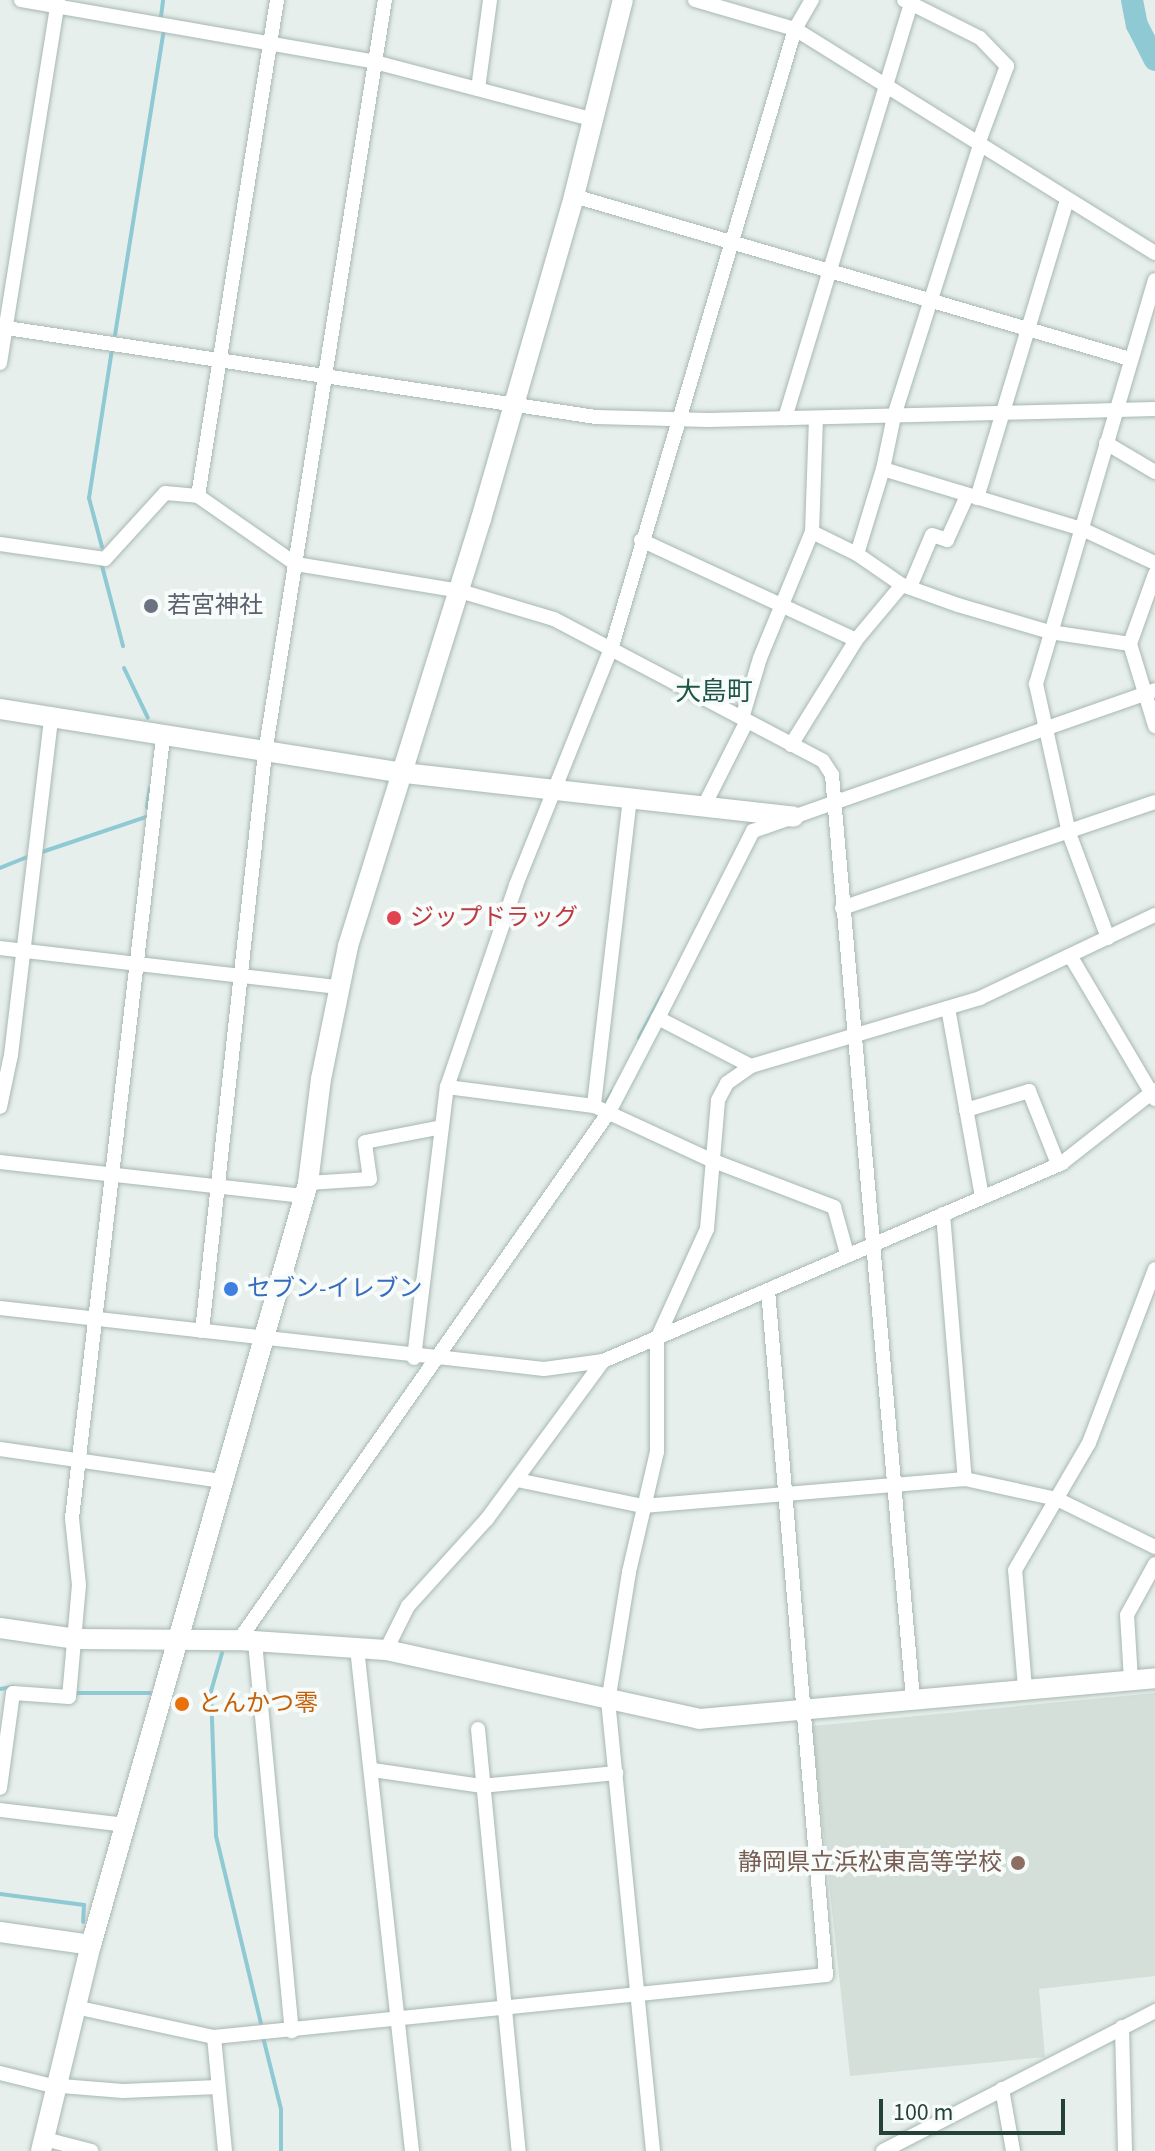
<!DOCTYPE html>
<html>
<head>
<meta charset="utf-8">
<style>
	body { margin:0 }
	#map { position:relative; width:1155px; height:2151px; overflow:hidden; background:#e6efeb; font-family:"Source Sans 3","Noto Sans JP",sans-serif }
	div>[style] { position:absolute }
	.built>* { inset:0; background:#d4dfda }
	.stream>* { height:4px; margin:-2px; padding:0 2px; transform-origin:2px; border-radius:2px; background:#8ec9d4 }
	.river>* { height:22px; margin:-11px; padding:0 11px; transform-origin:11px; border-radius:11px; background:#8ec9d4 }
	.roads { filter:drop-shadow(0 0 2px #a8b8b2) drop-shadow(0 0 2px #a8b8b2) }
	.street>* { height:14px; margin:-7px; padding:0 7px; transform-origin:7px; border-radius:7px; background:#fff }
	.secondary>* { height:20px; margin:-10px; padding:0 10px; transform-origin:10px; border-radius:10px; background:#fff }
	.dots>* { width:22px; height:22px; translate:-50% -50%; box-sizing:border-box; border:4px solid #f7fbf9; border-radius:50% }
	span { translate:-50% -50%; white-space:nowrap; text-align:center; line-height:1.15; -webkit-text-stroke:8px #f7fbf9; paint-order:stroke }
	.worship-label { font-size:24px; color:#5b616d }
	.left { translate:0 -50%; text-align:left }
	.health-label { font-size:24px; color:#be3a42 }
	.shop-label { font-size:24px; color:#366cbe }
	.food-label { font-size:24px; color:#c56008 }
	.education-label { font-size:24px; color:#785e54 }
	.right { translate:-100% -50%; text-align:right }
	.neighbourhood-label { font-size:26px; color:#1f5548 }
	.scale { position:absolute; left:879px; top:2099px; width:186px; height:36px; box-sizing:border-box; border:4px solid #24423a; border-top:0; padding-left:10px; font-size:24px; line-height:28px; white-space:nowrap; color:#24423a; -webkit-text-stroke:6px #f7fbf9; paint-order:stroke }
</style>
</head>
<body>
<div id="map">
	<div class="built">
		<i style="clip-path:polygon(1155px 1693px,1155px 1976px,1039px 1989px,1045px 2057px,850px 2076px,812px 1726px)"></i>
	</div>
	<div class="stream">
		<i style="left:161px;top:17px;width:17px;rotate:-83deg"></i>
		<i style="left:115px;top:335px;width:310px;rotate:-80.9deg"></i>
		<i style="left:102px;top:547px;width:51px;rotate:-104.9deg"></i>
		<i style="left:89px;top:498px;width:150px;rotate:-81.2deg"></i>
		<i style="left:101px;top:562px;width:87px;rotate:75.3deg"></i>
		<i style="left:124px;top:668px;width:55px;rotate:64.4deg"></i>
		<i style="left:147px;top:807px;width:19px;rotate:-81deg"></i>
		<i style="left:42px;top:852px;width:110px;rotate:-18.6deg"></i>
		<i style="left:0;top:868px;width:32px;rotate:-22deg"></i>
		<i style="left:639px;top:1038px;width:51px;rotate:-61.9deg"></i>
		<i style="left:606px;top:1102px;width:12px;rotate:-59deg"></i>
		<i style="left:222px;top:1653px;width:40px;rotate:106deg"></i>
		<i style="left:211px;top:1691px;width:145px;rotate:88deg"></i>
		<i style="left:216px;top:1836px;width:192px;rotate:76.5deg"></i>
		<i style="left:0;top:1689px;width:13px;rotate:-9deg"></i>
		<i style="left:77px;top:1693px;width:73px"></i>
		<i style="left:0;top:1894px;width:85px;rotate:7.5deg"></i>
		<i style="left:84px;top:1905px;width:17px;rotate:93deg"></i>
		<i style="left:263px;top:2037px;width:74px;rotate:76deg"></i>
		<i style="left:281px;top:2109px;width:42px;rotate:90deg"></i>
	</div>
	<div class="river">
		<i style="left:1132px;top:0;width:25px;rotate:79deg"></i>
		<i style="left:1137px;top:25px;width:39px;rotate:63deg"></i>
	</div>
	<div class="roads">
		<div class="street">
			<i style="left:21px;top:0;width:359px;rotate:9.9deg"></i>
			<i style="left:375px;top:62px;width:227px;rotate:14.8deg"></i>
			<i style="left:695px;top:0;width:104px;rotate:16.2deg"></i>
			<i style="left:795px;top:29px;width:424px;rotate:31.9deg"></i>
			<i style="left:904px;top:0;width:85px;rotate:26.6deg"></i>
			<i style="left:980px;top:38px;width:39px;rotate:46deg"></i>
			<i style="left:1007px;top:66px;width:83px;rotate:110.4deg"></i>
			<i style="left:478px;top:89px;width:90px;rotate:-82.3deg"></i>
			<i style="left:980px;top:145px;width:284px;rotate:107.6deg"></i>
			<i style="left:894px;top:416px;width:54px;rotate:101.7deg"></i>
			<i style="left:883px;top:469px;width:208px;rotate:16.8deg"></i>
			<i style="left:1082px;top:529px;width:81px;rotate:25deg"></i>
			<i style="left:574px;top:196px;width:579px;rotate:16.34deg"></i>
			<i style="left:0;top:327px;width:603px;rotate:8.59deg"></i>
			<i style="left:596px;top:417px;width:112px;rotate:1.5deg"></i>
			<i style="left:708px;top:420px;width:447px;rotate:-1.4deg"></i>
			<i style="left:0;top:363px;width:368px;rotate:-80.9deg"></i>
			<i style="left:785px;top:418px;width:437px;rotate:-73.1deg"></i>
			<i style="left:816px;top:418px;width:114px;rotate:92deg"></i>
			<i style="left:812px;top:532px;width:50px;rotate:26.1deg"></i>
			<i style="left:857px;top:554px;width:89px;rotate:-73deg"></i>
			<i style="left:1106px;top:443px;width:57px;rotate:30.6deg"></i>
			<i style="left:198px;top:496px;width:502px;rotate:-80.95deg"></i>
			<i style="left:977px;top:498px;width:312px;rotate:-73.2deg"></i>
			<i style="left:641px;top:540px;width:237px;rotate:24.9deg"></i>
			<i style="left:0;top:544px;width:106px;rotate:8.1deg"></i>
			<i style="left:105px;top:559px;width:89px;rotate:-47.7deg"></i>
			<i style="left:165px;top:493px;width:33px;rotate:5deg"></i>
			<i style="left:198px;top:496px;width:119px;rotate:34.8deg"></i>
			<i style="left:296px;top:564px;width:166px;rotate:9.3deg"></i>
			<i style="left:460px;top:591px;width:98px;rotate:16.6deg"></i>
			<i style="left:554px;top:619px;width:304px;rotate:27.8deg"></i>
			<i style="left:823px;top:761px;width:17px;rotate:57deg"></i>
			<i style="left:832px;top:775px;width:928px;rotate:84.99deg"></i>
			<i style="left:857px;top:554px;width:55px;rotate:34.6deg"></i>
			<i style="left:902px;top:585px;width:59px;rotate:19.7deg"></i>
			<i style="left:958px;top:605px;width:96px;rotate:16.4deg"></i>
			<i style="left:1050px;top:632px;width:81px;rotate:8.5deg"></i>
			<i style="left:1155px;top:574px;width:74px;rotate:109.7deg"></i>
			<i style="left:1130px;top:644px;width:86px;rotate:73deg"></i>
			<i style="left:910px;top:587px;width:56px;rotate:-67.1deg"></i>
			<i style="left:932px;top:535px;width:16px;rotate:18deg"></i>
			<i style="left:947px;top:540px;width:48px;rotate:-65.6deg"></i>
			<i style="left:791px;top:745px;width:123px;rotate:-58.2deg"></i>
			<i style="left:856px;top:640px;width:72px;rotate:-50.1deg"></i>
			<i style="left:630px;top:798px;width:310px;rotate:96.7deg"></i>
			<i style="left:594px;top:1106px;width:129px;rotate:24.8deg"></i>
			<i style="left:711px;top:1160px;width:132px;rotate:20.9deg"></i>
			<i style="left:834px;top:1207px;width:49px;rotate:74.5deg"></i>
			<i style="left:705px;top:804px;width:91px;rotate:-63.2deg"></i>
			<i style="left:746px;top:723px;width:9px;rotate:-111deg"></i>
			<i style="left:743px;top:715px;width:59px;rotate:-73.4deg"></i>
			<i style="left:760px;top:658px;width:136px;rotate:-67.6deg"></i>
			<i style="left:842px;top:908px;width:330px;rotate:-18.7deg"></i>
			<i style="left:1108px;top:938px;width:112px;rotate:-110.4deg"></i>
			<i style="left:1069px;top:833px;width:153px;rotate:-102.5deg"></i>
			<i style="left:1036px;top:684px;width:421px;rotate:-73.6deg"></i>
			<i style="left:0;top:948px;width:340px;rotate:6.6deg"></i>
			<i style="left:1071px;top:957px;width:165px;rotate:59.4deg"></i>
			<i style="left:948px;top:1008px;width:192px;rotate:79.8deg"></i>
			<i style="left:658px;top:1018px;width:210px;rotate:-63.1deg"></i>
			<i style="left:753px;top:831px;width:426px;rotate:-19.3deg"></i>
			<i style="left:447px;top:1087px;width:148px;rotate:7.4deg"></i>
			<i style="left:0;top:1107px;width:53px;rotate:-78.1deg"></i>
			<i style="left:11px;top:1055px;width:339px;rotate:-83.2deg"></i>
			<i style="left:966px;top:1110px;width:66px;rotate:-16.8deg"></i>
			<i style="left:1029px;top:1091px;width:79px;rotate:68.3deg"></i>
			<i style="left:0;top:1162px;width:305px;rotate:6.4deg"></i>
			<i style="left:308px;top:1183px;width:62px;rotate:-3.7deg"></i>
			<i style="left:370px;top:1179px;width:37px;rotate:-98deg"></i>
			<i style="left:365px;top:1142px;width:78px;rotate:-11deg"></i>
			<i style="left:943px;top:1214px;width:266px;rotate:85.3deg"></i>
			<i style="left:0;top:1308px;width:547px;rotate:6.4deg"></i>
			<i style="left:544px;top:1369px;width:60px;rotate:-7.7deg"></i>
			<i style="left:603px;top:1361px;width:500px;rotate:-23.3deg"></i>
			<i style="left:1062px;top:1163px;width:118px;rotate:-38.1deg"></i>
			<i style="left:202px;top:1331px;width:581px;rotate:-83.78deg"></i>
			<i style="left:265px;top:753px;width:763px;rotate:-80.95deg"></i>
			<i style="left:414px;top:1358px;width:273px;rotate:-83.1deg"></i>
			<i style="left:447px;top:1087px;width:213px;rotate:-71.1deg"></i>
			<i style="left:516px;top:885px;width:258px;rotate:-68.1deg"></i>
			<i style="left:612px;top:646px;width:644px;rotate:-73.48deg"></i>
			<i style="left:795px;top:29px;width:34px;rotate:-60deg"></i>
			<i style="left:0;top:1449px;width:225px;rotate:8.2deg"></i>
			<i style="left:517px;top:1480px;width:129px;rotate:11.7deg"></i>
			<i style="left:643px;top:1506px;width:323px;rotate:-4.8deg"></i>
			<i style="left:965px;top:1479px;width:94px;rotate:12.3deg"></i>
			<i style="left:1057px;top:1499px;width:109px;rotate:26.1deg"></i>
			<i style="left:239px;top:1640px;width:645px;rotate:-54.98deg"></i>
			<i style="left:609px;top:1112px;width:106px;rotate:-62.5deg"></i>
			<i style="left:658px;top:1018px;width:105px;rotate:27.3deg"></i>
			<i style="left:751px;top:1066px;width:239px;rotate:-16.5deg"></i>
			<i style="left:980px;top:998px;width:194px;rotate:-25.4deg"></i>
			<i style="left:255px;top:1642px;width:391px;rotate:84.6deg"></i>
			<i style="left:357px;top:1648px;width:506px;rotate:83.76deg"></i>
			<i style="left:386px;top:1650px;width:49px;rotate:-63.4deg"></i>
			<i style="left:408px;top:1606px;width:118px;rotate:-47.8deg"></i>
			<i style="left:487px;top:1519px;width:196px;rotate:-53.7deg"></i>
			<i style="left:1131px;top:1680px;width:65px;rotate:-93.5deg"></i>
			<i style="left:1127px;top:1615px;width:58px;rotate:-61.2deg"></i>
			<i style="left:1025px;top:1688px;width:118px;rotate:-94.8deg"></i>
			<i style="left:1015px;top:1570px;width:147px;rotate:-59.8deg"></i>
			<i style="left:1089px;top:1443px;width:186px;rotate:-69.2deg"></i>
			<i style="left:478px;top:1729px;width:424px;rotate:84.5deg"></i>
			<i style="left:373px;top:1770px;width:109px;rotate:8.4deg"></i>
			<i style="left:481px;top:1786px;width:136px;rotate:-5.5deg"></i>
			<i style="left:0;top:1788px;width:96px;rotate:-82.2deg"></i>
			<i style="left:13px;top:1693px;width:56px;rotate:4.1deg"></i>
			<i style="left:69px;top:1697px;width:112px;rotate:-84.9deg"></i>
			<i style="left:79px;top:1585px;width:67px;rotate:-96deg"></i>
			<i style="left:72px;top:1518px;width:786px;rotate:-83.35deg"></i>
			<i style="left:0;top:1810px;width:126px;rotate:6.8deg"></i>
			<i style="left:75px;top:2007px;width:142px;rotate:12.2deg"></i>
			<i style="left:214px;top:2037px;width:615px;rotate:-5.78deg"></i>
			<i style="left:826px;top:1975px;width:687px;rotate:-94.84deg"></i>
			<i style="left:1122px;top:2027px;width:124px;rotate:88.6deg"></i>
			<i style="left:214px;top:2037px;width:115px;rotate:84.5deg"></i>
			<i style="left:0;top:2073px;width:50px;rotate:13.8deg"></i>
			<i style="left:49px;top:2085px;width:74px;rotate:4.6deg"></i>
			<i style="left:123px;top:2091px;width:95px;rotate:-2.4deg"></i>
			<i style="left:1002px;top:2089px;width:63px;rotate:79.9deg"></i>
			<i style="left:45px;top:2139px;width:48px;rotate:14.6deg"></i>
			<i style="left:653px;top:2151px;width:451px;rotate:-95.7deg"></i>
			<i style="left:608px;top:1702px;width:132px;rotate:-80.8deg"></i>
			<i style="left:629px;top:1572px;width:123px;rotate:-76.9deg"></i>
			<i style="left:657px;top:1452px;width:113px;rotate:-90deg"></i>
			<i style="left:657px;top:1339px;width:121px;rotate:-65.6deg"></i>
			<i style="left:707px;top:1229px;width:129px;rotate:-85.1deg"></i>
			<i style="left:718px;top:1100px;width:19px;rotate:-62deg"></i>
			<i style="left:727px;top:1083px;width:29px;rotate:-35deg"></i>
			<i style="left:883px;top:2151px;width:306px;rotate:-27.2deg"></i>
		</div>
		<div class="secondary">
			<i style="left:0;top:709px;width:409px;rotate:9deg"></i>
			<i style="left:404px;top:773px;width:392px;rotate:6.4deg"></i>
			<i style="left:0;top:1628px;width:77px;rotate:8.2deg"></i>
			<i style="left:76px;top:1639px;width:163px;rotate:0.4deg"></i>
			<i style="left:239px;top:1640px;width:147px;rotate:3.9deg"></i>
			<i style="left:386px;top:1650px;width:321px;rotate:12.4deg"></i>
			<i style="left:699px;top:1719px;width:458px;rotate:-5.1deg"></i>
			<i style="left:0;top:1932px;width:92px;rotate:8.1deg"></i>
			<i style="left:41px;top:2151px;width:212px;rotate:-76.4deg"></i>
			<i style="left:91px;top:1945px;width:792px;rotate:-74.1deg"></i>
			<i style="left:308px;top:1183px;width:105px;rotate:-82.9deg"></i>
			<i style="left:321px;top:1079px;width:136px;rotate:-78.5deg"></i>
			<i style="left:348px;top:946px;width:447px;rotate:-72.7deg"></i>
			<i style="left:481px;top:519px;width:336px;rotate:-73.9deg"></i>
			<i style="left:574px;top:196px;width:202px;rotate:-76deg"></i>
		</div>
	</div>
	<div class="dots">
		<i style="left:151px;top:606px;background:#6b7280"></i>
		<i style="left:394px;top:918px;background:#e0444e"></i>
		<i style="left:231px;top:1289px;background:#3f7fe0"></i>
		<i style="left:182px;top:1704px;background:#e8710a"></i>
		<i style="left:1018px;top:1863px;background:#8d6e63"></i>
	</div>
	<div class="worship-label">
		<span class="left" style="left:167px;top:606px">若宮神社</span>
	</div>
	<div class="health-label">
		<span class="left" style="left:410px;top:918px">ジップドラッグ</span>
	</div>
	<div class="shop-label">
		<span class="left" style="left:247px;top:1289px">セブン-イレブン</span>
	</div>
	<div class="food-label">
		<span class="left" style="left:198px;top:1704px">とんかつ零</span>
	</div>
	<div class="education-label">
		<span class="right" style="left:1002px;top:1863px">静岡県立浜松東高等学校</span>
	</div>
	<div class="neighbourhood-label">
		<span style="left:714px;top:692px">大島町</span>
	</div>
	<div class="scale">100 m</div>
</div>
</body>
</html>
